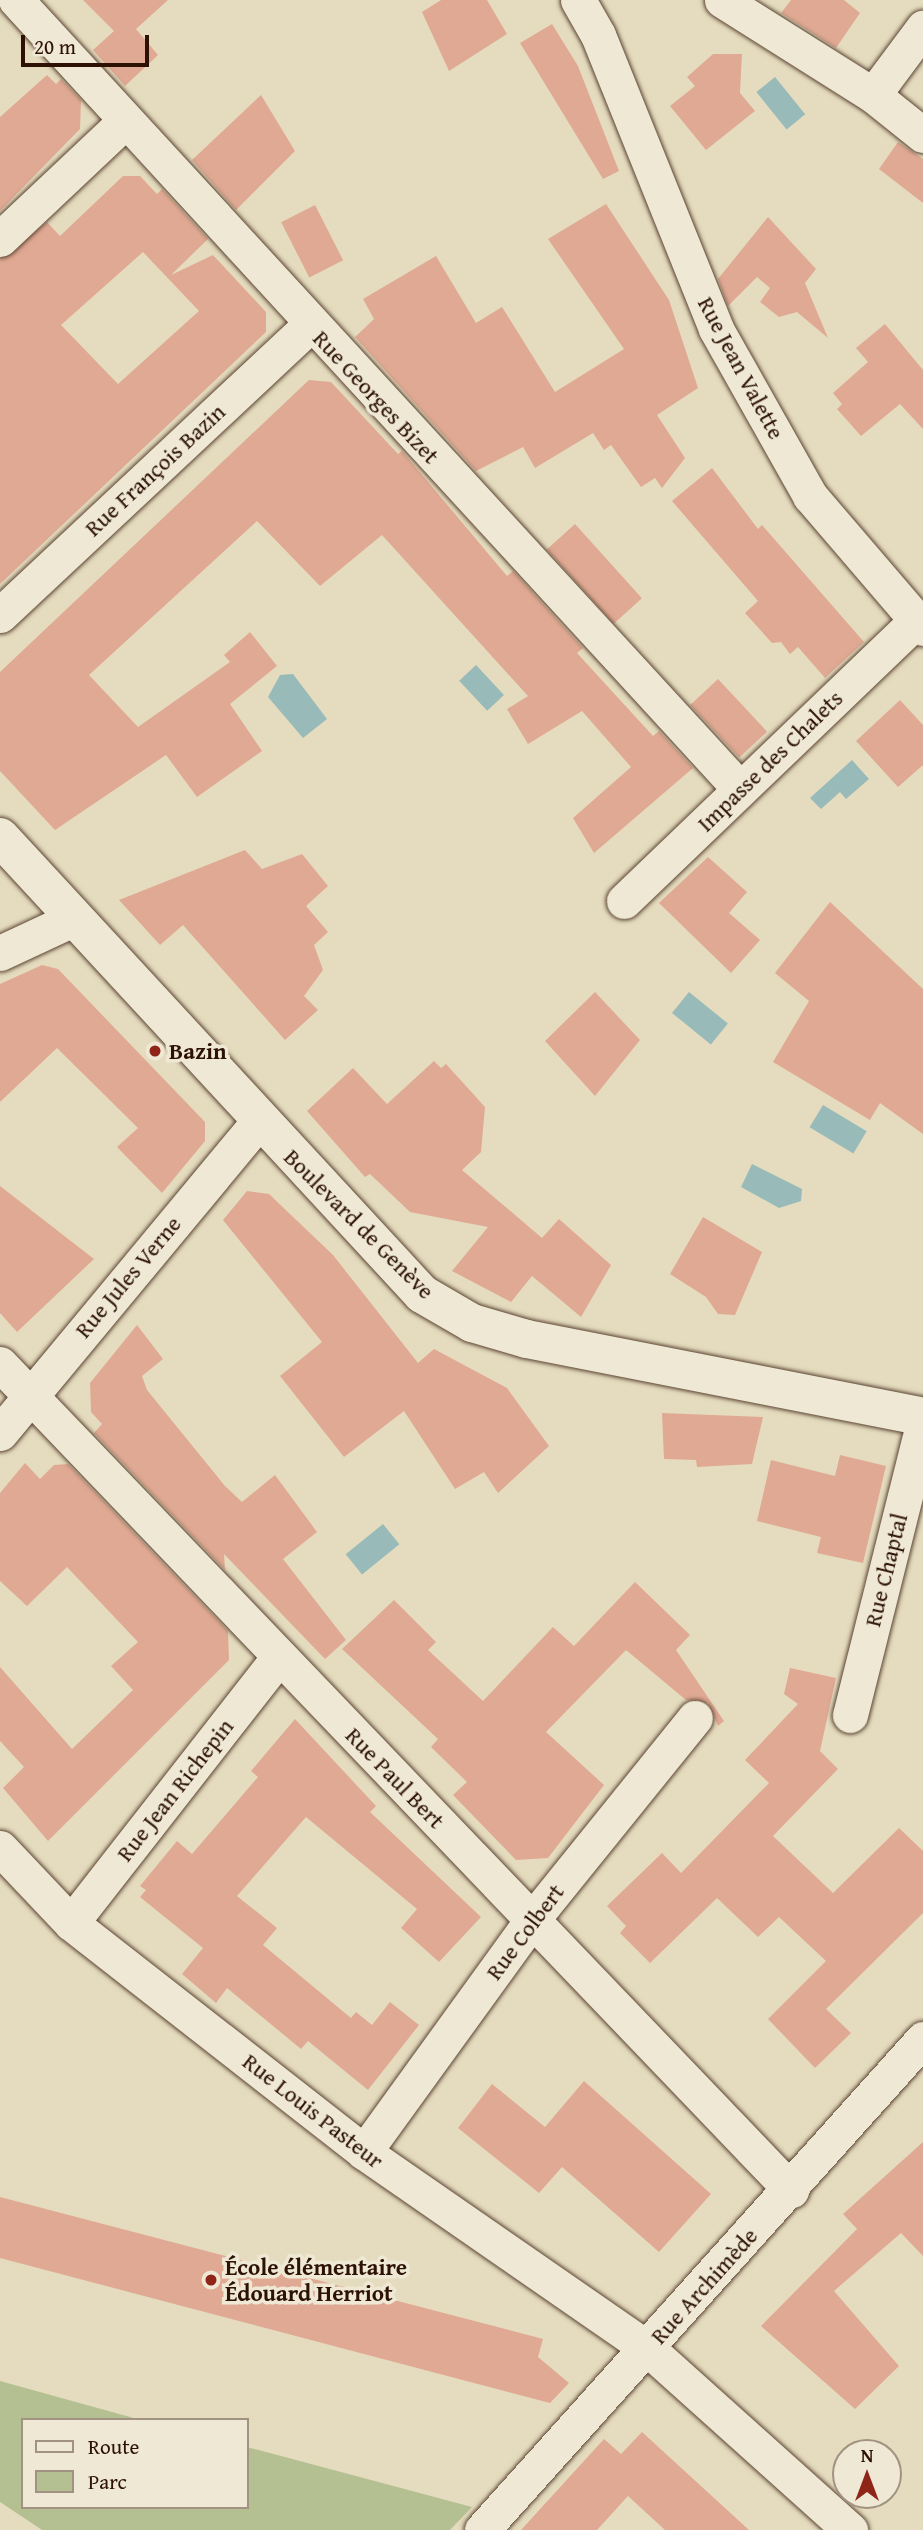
<!DOCTYPE html>
<html>
<head>
<meta charset="utf-8">
<style>
	body { margin:0 }
	#map { position:relative; width:923px; height:2530px; overflow:hidden; background:#e5dcbf; font-family:"Gentium Book Plus",serif }
	div>[style] { position:absolute }
	.green>* { inset:0; background:#b5c092 }
	.water>* { inset:0; background:#98bab9; transform-origin:0 0 }
	.building>* { inset:0; background:#e0a993; transform-origin:0 0 }
	.roads { filter:drop-shadow(0 0 2px #5b4432) drop-shadow(0 0 2px #5b4432) }
	.street>* { height:35px; margin:-17.5px; padding:0 17.5px; transform-origin:17.5px; border-radius:17.5px; background:#eee8d5 }
	.secondary>* { height:38px; margin:-19px; padding:0 19px; transform-origin:19px; border-radius:19px; background:#eee8d5 }
	.dots>* { width:19px; height:19px; translate:-50% -50%; box-sizing:border-box; border:4px solid #eee8d5; border-radius:50% }
	span { translate:-50% -50%; white-space:nowrap; text-align:center; line-height:1.15; -webkit-text-stroke:7px #eee8d5; paint-order:stroke }
	.street-label { font-size:23px; color:#2d1203 }
	.poi-label { font-size:23px; color:#2d1203; font-weight:700 }
	.left { translate:0 -50%; text-align:left }
	.legend { position:absolute; left:21px; top:2418px; width:228px; height:91px; box-sizing:border-box; background:#eee8d5; border:2px solid #a19281; margin:0; padding:9px 12px; list-style:none; font-size:21px; color:#2d1203 }
	.legend li { display:flex; align-items:center; gap:14px; height:35px }
	.legend b { width:35px; border:2px solid #a19281 }
	.north { position:absolute; left:832px; top:2439px; width:70px; height:70px; box-sizing:border-box; background:#eee8d5; border:2px solid #a19281; border-radius:50%; rotate:0deg; font-size:19px; font-weight:700; line-height:28px; text-align:center; color:#2d1203 }
	.north::after { content:''; display:block; margin:auto; width:24px; height:32px; background:#8f2418; clip-path:polygon(50% 0,100% 100%,50% 72%,0 100%) }
	.scale { position:absolute; left:21px; top:35px; width:128px; height:32px; box-sizing:border-box; border:4px solid #2d1203; border-top:0; padding-left:9px; font-size:21px; line-height:24px; white-space:nowrap; color:#2d1203; -webkit-text-stroke:5px #eee8d5; paint-order:stroke }
</style>
</head>
<body>
<div id="map">
	<div class="green">
		<i style="clip-path:polygon(0 2381px,141px 2420px,23px 2420px,23px 2507px,247px 2507px,247px 2447px,472px 2507px,450px 2530px,42px 2530px,0 2502px)"></i>
	</div>
	<div class="water">
		<i style="left:775px;top:77px;width:48px;height:24px;rotate:51deg"></i>
		<i style="left:476px;top:665px;width:41px;height:23px;rotate:47deg"></i>
		<i style="clip-path:polygon(293px 674px,327px 719px,303px 738px,268px 697px,280px 675px)"></i>
		<i style="clip-path:polygon(852px 760px,869px 779px,846px 799px,840px 792px,821px 809px,810px 798px)"></i>
		<i style="left:689px;top:992px;width:50px;height:27px;rotate:39deg"></i>
		<i style="left:823px;top:1105px;width:51px;height:26px;rotate:31deg"></i>
		<i style="clip-path:polygon(752px 1164px,802px 1189px,801px 1201px,779px 1208px,741px 1187px)"></i>
		<i style="left:383px;top:1524px;width:26px;height:48px;rotate:51deg"></i>
	</div>
	<div class="building">
		<i style="clip-path:polygon(83px 0,168px 0,136px 29px,158px 55px,125px 86px,93px 50px,114px 31px)"></i>
		<i style="clip-path:polygon(441px 0,487px 0,507px 34px,449px 71px,422px 12px)"></i>
		<i style="clip-path:polygon(791px 0,844px 0,860px 13px,836px 48px,781px 13px)"></i>
		<i style="clip-path:polygon(552px 24px,578px 66px,619px 171px,603px 179px,520px 43px)"></i>
		<i style="clip-path:polygon(713px 54px,742px 54px,740px 93px,755px 111px,706px 150px,670px 106px,695px 86px,687px 77px)"></i>
		<i style="clip-path:polygon(47px 75px,56px 84px,61px 79px,81px 100px,80px 129px,0 211px,0 117px)"></i>
		<i style="clip-path:polygon(261px 95px,295px 151px,236px 210px,192px 160px)"></i>
		<i style="clip-path:polygon(898px 142px,923px 159px,923px 203px,879px 169px)"></i>
		<i style="clip-path:polygon(evenodd,123px 176px,140px 176px,157px 194px,162px 189px,208px 239px,171px 275px,213px 255px,266px 312px,266px 332px,0 584px,0 259px,47px 222px,60px 236px,123px 176px,143px 252px,199px 311px,118px 384px,61px 325px,143px 252px)"></i>
		<i style="clip-path:polygon(606px 204px,669px 300px,698px 388px,657px 415px,685px 458px,662px 488px,655px 478px,641px 487px,611px 445px,604px 450px,593px 433px,535px 468px,523px 447px,476px 471px,355px 337px,374px 319px,363px 299px,436px 256px,476px 323px,502px 307px,555px 392px,624px 349px,548px 239px)"></i>
		<i style="left:315px;top:205px;width:62px;height:38px;rotate:63deg"></i>
		<i style="clip-path:polygon(768px 217px,816px 269px,805px 283px,828px 338px,797px 312px,779px 317px,760px 302px,770px 288px,757px 277px,728px 306px,718px 279px)"></i>
		<i style="clip-path:polygon(885px 324px,923px 370px,923px 429px,900px 404px,861px 436px,837px 409px,842px 404px,833px 393px,868px 362px,856px 348px)"></i>
		<i style="clip-path:polygon(309px 380px,331px 382px,398px 454px,402px 451px,507px 576px,513px 571px,583px 648px,577px 653px,653px 736px,659px 731px,693px 768px,594px 853px,573px 818px,631px 767px,582px 711px,528px 744px,507px 709px,528px 696px,382px 535px,320px 586px,257px 521px,89px 675px,138px 727px,230px 662px,224px 655px,250px 632px,277px 666px,230px 704px,262px 751px,197px 797px,166px 755px,55px 830px,0 771px,0 672px)"></i>
		<i style="clip-path:polygon(712px 468px,758px 529px,762px 525px,864px 642px,825px 678px,798px 647px,790px 654px,781px 642px,772px 643px,745px 613px,758px 601px,672px 501px)"></i>
		<i style="left:575px;top:524px;width:100px;height:38px;rotate:48deg"></i>
		<i style="left:718px;top:679px;width:72px;height:38px;rotate:47deg"></i>
		<i style="clip-path:polygon(900px 700px,923px 725px,923px 765px,898px 787px,856px 741px)"></i>
		<i style="clip-path:polygon(245px 850px,262px 869px,302px 854px,328px 886px,306px 906px,328px 932px,314px 945px,323px 970px,304px 996px,318px 1010px,285px 1040px,183px 925px,160px 945px,119px 900px)"></i>
		<i style="clip-path:polygon(708px 857px,747px 892px,729px 913px,760px 940px,731px 973px,659px 903px)"></i>
		<i style="clip-path:polygon(830px 902px,923px 989px,923px 1134px,880px 1103px,870px 1120px,773px 1062px,809px 1001px,775px 973px)"></i>
		<i style="clip-path:polygon(42px 965px,58px 969px,205px 1122px,205px 1141px,162px 1193px,117px 1147px,138px 1128px,57px 1048px,0 1102px,0 984px)"></i>
		<i style="clip-path:polygon(595px 992px,640px 1040px,595px 1096px,545px 1041px)"></i>
		<i style="clip-path:polygon(434px 1061px,441px 1068px,446px 1064px,485px 1107px,481px 1152px,462px 1170px,542px 1238px,559px 1219px,611px 1265px,581px 1317px,532px 1276px,511px 1302px,452px 1271px,488px 1227px,410px 1212px,370px 1174px,365px 1177px,307px 1111px,353px 1068px,387px 1104px)"></i>
		<i style="clip-path:polygon(0 1186px,94px 1259px,17px 1332px,0 1313px)"></i>
		<i style="clip-path:polygon(247px 1191px,269px 1194px,333px 1255px,418px 1363px,434px 1349px,507px 1388px,549px 1446px,498px 1493px,484px 1472px,455px 1489px,404px 1411px,344px 1457px,280px 1376px,322px 1342px,223px 1220px)"></i>
		<i style="clip-path:polygon(703px 1217px,762px 1252px,735px 1315px,718px 1314px,706px 1297px,670px 1274px)"></i>
		<i style="clip-path:polygon(137px 1325px,163px 1359px,142px 1376px,147px 1390px,225px 1486px,242px 1502px,275px 1475px,317px 1532px,283px 1559px,346px 1640px,325px 1659px,224px 1554px,225px 1570px,94px 1433px,102px 1424px,91px 1412px,90px 1383px)"></i>
		<i style="clip-path:polygon(662px 1413px,763px 1417px,752px 1464px,697px 1467px,696px 1460px,664px 1459px)"></i>
		<i style="clip-path:polygon(840px 1455px,886px 1466px,863px 1563px,817px 1553px,821px 1537px,757px 1521px,771px 1460px,835px 1476px)"></i>
		<i style="clip-path:polygon(25px 1463px,40px 1479px,54px 1465px,68px 1464px,228px 1631px,229px 1660px,48px 1841px,3px 1788px,24px 1767px,0 1741px,0 1667px,72px 1749px,133px 1690px,111px 1666px,138px 1642px,67px 1567px,27px 1606px,0 1581px,0 1493px)"></i>
		<i style="clip-path:polygon(635px 1582px,690px 1635px,676px 1650px,724px 1721px,718px 1726px,708px 1703px,686px 1700px,626px 1650px,546px 1732px,604px 1785px,548px 1858px,516px 1860px,453px 1795px,467px 1782px,431px 1747px,438px 1739px,342px 1649px,394px 1600px,436px 1642px,428px 1650px,483px 1701px,553px 1627px,574px 1646px)"></i>
		<i style="clip-path:polygon(790px 1668px,836px 1678px,820px 1751px,838px 1769px,773px 1836px,833px 1893px,899px 1828px,923px 1851px,923px 1913px,826px 2009px,851px 2033px,815px 2068px,768px 2019px,826px 1961px,779px 1917px,758px 1937px,717px 1898px,650px 1963px,620px 1933px,626px 1926px,607px 1906px,662px 1853px,681px 1873px,769px 1783px,745px 1760px,798px 1704px,784px 1694px)"></i>
		<i style="clip-path:polygon(295px 1719px,376px 1806px,370px 1812px,481px 1917px,439px 1962px,401px 1928px,417px 1909px,306px 1817px,237px 1896px,277px 1928px,263px 1945px,351px 2018px,356px 2012px,372px 2025px,390px 2002px,419px 2025px,368px 2090px,308px 2041px,301px 2049px,227px 1988px,216px 2003px,182px 1974px,203px 1948px,140px 1897px,146px 1890px,140px 1886px,177px 1841px,192px 1854px,258px 1777px,251px 1771px)"></i>
		<i style="clip-path:polygon(584px 2081px,711px 2194px,659px 2252px,562px 2167px,539px 2193px,458px 2128px,492px 2084px,545px 2127px)"></i>
		<i style="clip-path:polygon(923px 2142px,923px 2256px,901px 2233px,834px 2291px,899px 2366px,855px 2409px,761px 2326px,857px 2229px,843px 2214px)"></i>
		<i style="clip-path:polygon(0 2197px,543px 2339px,538px 2357px,569px 2383px,550px 2403px,0 2258px)"></i>
		<i style="clip-path:polygon(642px 2432px,749px 2530px,665px 2530px,628px 2496px,597px 2530px,521px 2530px,604px 2439px,621px 2454px)"></i>
	</div>
	<div class="roads">
		<div class="street">
			<i style="left:16px;top:0;width:1071px;rotate:47.46deg"></i>
			<i style="left:578px;top:0;width:40px;rotate:60.3deg"></i>
			<i style="left:598px;top:35px;width:317px;rotate:68.1deg"></i>
			<i style="left:716px;top:329px;width:192px;rotate:60.6deg"></i>
			<i style="left:810px;top:496px;width:174px;rotate:49.4deg"></i>
			<i style="left:722px;top:0;width:178px;rotate:32.2deg"></i>
			<i style="left:873px;top:95px;width:64px;rotate:38.7deg"></i>
			<i style="left:873px;top:95px;width:84px;rotate:-53.3deg"></i>
			<i style="left:0;top:239px;width:172px;rotate:-43.3deg"></i>
			<i style="left:0;top:615px;width:424px;rotate:-43.1deg"></i>
			<i style="left:624px;top:901px;width:403px;rotate:-43.8deg"></i>
			<i style="left:0;top:953px;width:81px;rotate:-25deg"></i>
			<i style="left:0;top:1364px;width:1144px;rotate:46.24deg"></i>
			<i style="left:0;top:1433px;width:404px;rotate:-50.3deg"></i>
			<i style="left:850px;top:1715px;width:299px;rotate:-75.9deg"></i>
			<i style="left:0;top:1848px;width:103px;rotate:46.6deg"></i>
			<i style="left:71px;top:1923px;width:372px;rotate:38deg"></i>
			<i style="left:364px;top:2152px;width:344px;rotate:34.7deg"></i>
			<i style="left:647px;top:2348px;width:273px;rotate:41.9deg"></i>
			<i style="left:71px;top:1923px;width:338px;rotate:-52deg"></i>
			<i style="left:364px;top:2152px;width:285px;rotate:-54.1deg"></i>
			<i style="left:531px;top:1921px;width:261px;rotate:-51.1deg"></i>
			<i style="left:482px;top:2530px;width:660px;rotate:-48.07deg"></i>
		</div>
		<div class="secondary">
			<i style="left:0;top:837px;width:622px;rotate:47.28deg"></i>
			<i style="left:422px;top:1294px;width:58px;rotate:30.1deg"></i>
			<i style="left:472px;top:1323px;width:57px;rotate:16.2deg"></i>
			<i style="left:527px;top:1339px;width:404px;rotate:11.1deg"></i>
		</div>
	</div>
	<div class="dots">
		<i style="left:155px;top:1051px;background:#8f2418"></i>
		<i style="left:211px;top:2280px;background:#8f2418"></i>
	</div>
	<div class="street-label">
		<span style="left:741px;top:368px;rotate:62deg">Rue Jean Valette</span>
		<span style="left:376px;top:397px;rotate:47deg">Rue Georges Bizet</span>
		<span style="left:155px;top:470px;rotate:-43deg">Rue François Bazin</span>
		<span style="left:770px;top:761px;rotate:-44deg">Impasse des Chalets</span>
		<span style="left:359px;top:1224px;rotate:45deg">Boulevard de Genève</span>
		<span style="left:128px;top:1277px;rotate:-50deg">Rue Jules Verne</span>
		<span style="left:886px;top:1570px;rotate:-76deg">Rue Chaptal</span>
		<span style="left:395px;top:1778px;rotate:46deg">Rue Paul Bert</span>
		<span style="left:175px;top:1790px;rotate:-52deg">Rue Jean Richepin</span>
		<span style="left:525px;top:1932px;rotate:-53deg">Rue Colbert</span>
		<span style="left:313px;top:2111px;rotate:38deg">Rue Louis Pasteur</span>
		<span style="left:704px;top:2286px;rotate:-48deg">Rue Archimède</span>
	</div>
	<div class="poi-label">
		<span class="left" style="left:169px;top:1051px">Bazin</span>
		<span class="left" style="left:225px;top:2280px">École élémentaire<br>Édouard Herriot</span>
	</div>
	<ul class="legend">
	<li><b style="height:9px;background:#eee8d5"></b>Route</li>
	<li><b style="height:19px;background:#b5c092"></b>Parc</li>
	</ul>
	<div class="north">N</div>
	<div class="scale">20 m</div>
</div>
</body>
</html>
